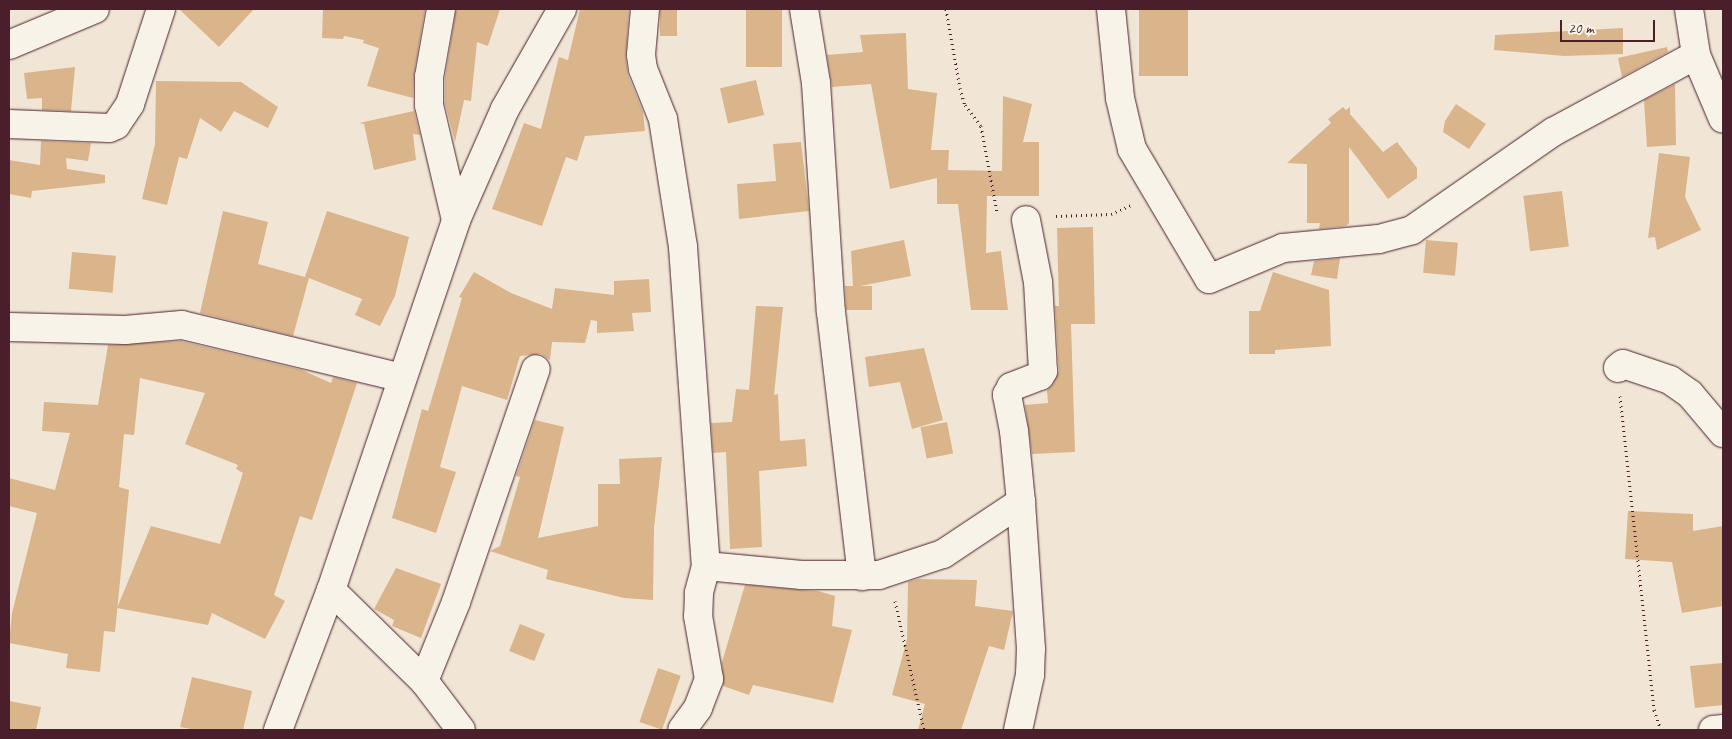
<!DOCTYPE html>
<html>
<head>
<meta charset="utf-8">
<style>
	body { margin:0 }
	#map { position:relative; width:1732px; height:739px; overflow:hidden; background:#f1e6d5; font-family:Caveat,sans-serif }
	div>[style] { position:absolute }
	.building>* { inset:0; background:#dab48b; transform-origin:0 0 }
	.path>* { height:3px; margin-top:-1.5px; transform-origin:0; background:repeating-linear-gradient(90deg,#4a1f2b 0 1px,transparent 0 5px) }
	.roads { filter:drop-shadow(0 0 1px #4a1f2b) drop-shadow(0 0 1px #4a1f2b) }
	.street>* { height:28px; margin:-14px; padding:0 14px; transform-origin:14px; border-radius:14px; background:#f7f3e8 }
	span { translate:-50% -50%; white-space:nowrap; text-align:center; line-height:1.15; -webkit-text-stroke:4.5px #f7f3e8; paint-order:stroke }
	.frame { position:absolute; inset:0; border:10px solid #4a1f2b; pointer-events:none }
	.scale { position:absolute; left:1560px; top:20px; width:95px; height:22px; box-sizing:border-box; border:2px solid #4a1f2b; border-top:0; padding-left:6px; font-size:15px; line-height:18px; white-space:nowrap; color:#4a1f2b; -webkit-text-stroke:4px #f7f3e8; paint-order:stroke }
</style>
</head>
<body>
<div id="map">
	<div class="building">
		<i style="clip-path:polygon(179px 9px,254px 9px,219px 47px)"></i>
		<i style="clip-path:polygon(323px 9px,425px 9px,414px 74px,413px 98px,367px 86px,379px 48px,363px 43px,364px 40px,344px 36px,343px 39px,322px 38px)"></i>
		<i style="clip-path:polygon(456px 9px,500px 9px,488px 46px,477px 42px,471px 101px,464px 100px,455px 142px,445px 103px,445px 78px)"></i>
		<i style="clip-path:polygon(580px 9px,629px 9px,626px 57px,628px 75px,643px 112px,645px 131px,585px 136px,577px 161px,566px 157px,542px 226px,492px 209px,524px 123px,541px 129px,559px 57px,568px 60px)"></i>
		<i style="left:660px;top:9px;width:17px;height:27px"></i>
		<i style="left:746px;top:9px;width:36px;height:58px"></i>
		<i style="left:1139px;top:9px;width:49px;height:67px"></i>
		<i style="clip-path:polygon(1623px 28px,1623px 54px,1564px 56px,1494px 50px,1495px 35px)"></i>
		<i style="clip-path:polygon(906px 33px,908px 89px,937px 93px,931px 150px,949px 150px,948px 170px,1002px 171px,1003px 96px,1032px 104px,1023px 142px,1039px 142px,1039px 196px,987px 196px,986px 253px,1001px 251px,1008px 310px,971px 310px,958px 204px,937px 204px,937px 178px,890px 189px,871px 84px,832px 87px,827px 55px,863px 52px,860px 35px)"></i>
		<i style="clip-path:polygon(1667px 47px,1668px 52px,1622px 77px,1618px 58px)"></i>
		<i style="clip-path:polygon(75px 67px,71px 111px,42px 110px,42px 98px,27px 99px,24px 73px)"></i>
		<i style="left:756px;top:80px;width:36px;height:37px;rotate:77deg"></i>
		<i style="clip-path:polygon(156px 81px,241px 82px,278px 107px,268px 128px,234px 111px,221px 132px,200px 118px,187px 159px,179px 157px,167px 205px,142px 199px,155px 144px)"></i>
		<i style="clip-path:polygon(1675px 84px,1676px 145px,1647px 147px,1644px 100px)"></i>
		<i style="clip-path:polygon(1456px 104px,1486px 124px,1469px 149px,1443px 132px,1445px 121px)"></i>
		<i style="clip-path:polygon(1343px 107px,1346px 110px,1350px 107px,1350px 114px,1383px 152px,1397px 142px,1417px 168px,1417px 178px,1388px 199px,1349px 147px,1349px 223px,1346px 226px,1319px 229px,1320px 223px,1307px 223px,1307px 164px,1287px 163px,1331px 123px,1328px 119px)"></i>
		<i style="clip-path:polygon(414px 111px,420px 135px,413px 134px,416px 160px,374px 170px,364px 124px,359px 123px)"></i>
		<i style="clip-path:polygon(41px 141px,91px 143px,88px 161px,66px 158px,67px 169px,105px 175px,105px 183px,32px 191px,31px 198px,9px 194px,9px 160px,40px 165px)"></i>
		<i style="clip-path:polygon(801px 142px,809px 211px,739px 219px,737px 184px,776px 181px,773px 144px)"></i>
		<i style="clip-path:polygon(1659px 153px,1690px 157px,1685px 197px,1701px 230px,1657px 250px,1655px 237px,1648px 238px)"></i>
		<i style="left:1562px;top:191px;width:56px;height:39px;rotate:83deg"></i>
		<i style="clip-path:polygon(223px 211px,268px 222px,258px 264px,305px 277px,327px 211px,409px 237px,395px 296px,380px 326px,355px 315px,362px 299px,309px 278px,293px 336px,200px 313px)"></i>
		<i style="clip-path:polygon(1093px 227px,1095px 324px,1071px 324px,1075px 452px,1032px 454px,1025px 405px,1048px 403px,1047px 390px,1053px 384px,1059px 371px,1055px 306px,1059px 306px,1057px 228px)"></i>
		<i style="clip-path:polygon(904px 240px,911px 276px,860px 286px,872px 286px,872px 310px,846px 310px,845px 286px,853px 286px,851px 251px)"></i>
		<i style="left:1426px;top:240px;width:32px;height:33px;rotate:5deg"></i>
		<i style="left:72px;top:252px;width:44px;height:37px;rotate:5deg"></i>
		<i style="clip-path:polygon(1340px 258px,1337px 279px,1311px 275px,1314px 261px)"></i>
		<i style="clip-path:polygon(474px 272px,511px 293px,552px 309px,555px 288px,614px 295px,614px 281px,649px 279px,651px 312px,632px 313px,634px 331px,597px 333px,597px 321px,591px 320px,585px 343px,552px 342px,550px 360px,541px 354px,520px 356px,507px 400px,462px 386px,440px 467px,456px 472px,436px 533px,392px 518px,422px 409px,428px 411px,462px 298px,459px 297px)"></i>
		<i style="clip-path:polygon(1273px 272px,1329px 290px,1331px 346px,1275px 350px,1275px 354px,1249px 354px,1249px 311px,1260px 311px)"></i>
		<i style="clip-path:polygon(756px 306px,783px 307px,774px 395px,778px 394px,780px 441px,805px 439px,807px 466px,759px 471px,762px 547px,730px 549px,726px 452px,713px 453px,711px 423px,732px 422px,736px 389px,749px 390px)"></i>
		<i style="clip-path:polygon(181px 341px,302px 370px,331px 383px,333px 377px,357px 383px,312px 520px,300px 516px,274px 595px,285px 601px,265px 639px,212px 613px,208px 625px,117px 608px,151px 526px,220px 544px,243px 473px,236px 469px,238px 465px,185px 444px,205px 393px,140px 378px,134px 435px,124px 434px,119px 487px,129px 490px,115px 632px,104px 631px,100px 672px,66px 668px,68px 654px,9px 643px,12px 613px,37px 513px,9px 506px,9px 478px,55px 490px,70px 433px,42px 431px,44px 402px,98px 405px,108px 345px)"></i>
		<i style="clip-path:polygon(924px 348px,943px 420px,912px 429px,900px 382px,869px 387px,865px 357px)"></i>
		<i style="clip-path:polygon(535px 420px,564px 427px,538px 538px,598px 526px,598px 484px,620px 484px,619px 459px,662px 457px,654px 528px,653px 600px,624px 598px,546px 579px,548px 570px,490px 551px,500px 546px,520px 477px,516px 476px)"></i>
		<i style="left:947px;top:422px;width:32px;height:27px;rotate:79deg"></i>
		<i style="clip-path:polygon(1628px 511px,1693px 514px,1693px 531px,1723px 526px,1723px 606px,1682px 613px,1672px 562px,1625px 559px)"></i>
		<i style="clip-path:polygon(396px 568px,441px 584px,421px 638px,392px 626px,394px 620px,374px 609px)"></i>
		<i style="clip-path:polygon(918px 579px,977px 580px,975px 606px,1013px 611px,1004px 650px,989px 646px,961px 730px,918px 730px,925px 704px,892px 695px,907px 639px,908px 582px)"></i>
		<i style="clip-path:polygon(745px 585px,818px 591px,835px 596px,832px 626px,852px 630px,833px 703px,753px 685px,749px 695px,723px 686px,722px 662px)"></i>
		<i style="left:520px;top:624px;width:27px;height:29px;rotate:22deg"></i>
		<i style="clip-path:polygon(1723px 663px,1723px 705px,1695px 708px,1690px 666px)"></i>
		<i style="left:658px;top:668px;width:24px;height:57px;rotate:19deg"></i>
		<i style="clip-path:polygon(192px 677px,252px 691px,243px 730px,197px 730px,180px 727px)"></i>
		<i style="clip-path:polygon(9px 701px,41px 707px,36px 730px,9px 730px)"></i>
	</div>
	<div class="path">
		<i style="left:946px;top:9px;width:80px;rotate:80deg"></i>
		<i style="left:960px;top:88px;width:18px;rotate:74deg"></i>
		<i style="left:965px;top:105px;width:26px;rotate:53deg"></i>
		<i style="left:981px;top:126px;width:87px;rotate:79.5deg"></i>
		<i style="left:1056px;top:216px;width:55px;rotate:-2.1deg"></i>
		<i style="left:1111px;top:214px;width:22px;rotate:-24deg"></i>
		<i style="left:1620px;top:396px;width:316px;rotate:83.8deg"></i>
		<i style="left:1654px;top:710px;width:21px;rotate:71deg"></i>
		<i style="left:895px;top:601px;width:132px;rotate:77.3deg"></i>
	</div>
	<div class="roads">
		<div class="street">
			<i style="left:441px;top:9px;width:69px;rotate:100deg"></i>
			<i style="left:429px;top:77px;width:28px;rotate:90deg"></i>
			<i style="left:429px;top:105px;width:118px;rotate:76.8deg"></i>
			<i style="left:645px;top:9px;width:46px;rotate:95deg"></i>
			<i style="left:641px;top:55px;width:14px;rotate:82deg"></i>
			<i style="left:643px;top:69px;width:54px;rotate:68.2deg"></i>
			<i style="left:663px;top:119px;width:130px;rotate:81.1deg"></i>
			<i style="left:683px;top:247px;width:320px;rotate:85.9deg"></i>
			<i style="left:706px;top:566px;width:28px;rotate:105deg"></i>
			<i style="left:699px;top:593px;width:23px;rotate:92deg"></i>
			<i style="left:698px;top:616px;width:64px;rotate:80.1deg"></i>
			<i style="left:709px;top:679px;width:31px;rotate:111deg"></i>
			<i style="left:698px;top:708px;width:27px;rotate:126deg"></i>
			<i style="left:804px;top:9px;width:75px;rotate:80.8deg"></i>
			<i style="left:816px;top:83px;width:229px;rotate:86.3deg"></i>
			<i style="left:831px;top:312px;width:266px;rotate:83.3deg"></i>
			<i style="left:1111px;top:9px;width:89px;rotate:84.2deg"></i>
			<i style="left:1120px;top:98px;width:52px;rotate:76.8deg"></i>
			<i style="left:1132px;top:149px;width:151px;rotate:59.4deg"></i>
			<i style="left:1209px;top:279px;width:80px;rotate:-22.7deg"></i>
			<i style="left:1283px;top:248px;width:96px;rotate:-5.4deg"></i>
			<i style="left:1379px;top:239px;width:34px;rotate:-15deg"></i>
			<i style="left:1412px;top:230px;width:172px;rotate:-34.8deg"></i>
			<i style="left:1553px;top:132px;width:162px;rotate:-28.3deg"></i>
			<i style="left:1689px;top:9px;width:47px;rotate:81.3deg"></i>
			<i style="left:1696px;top:55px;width:69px;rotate:67.1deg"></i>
			<i style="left:9px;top:45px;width:93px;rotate:-22.7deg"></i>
			<i style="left:9px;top:124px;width:100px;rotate:2.3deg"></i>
			<i style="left:109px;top:128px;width:8px;rotate:-23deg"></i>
			<i style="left:116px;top:125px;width:25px;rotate:-56deg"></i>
			<i style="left:130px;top:104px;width:100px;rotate:-71.9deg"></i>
			<i style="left:9px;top:327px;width:116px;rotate:1.5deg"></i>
			<i style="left:125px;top:330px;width:57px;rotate:-5deg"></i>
			<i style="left:182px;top:325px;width:226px;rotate:13.5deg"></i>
			<i style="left:1618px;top:368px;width:6px;rotate:-39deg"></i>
			<i style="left:1623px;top:364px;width:50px;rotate:18.8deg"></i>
			<i style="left:1670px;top:380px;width:24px;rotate:35deg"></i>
			<i style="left:1690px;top:394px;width:51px;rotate:49.8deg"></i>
			<i style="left:706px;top:566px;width:96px;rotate:5.4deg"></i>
			<i style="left:802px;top:575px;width:77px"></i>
			<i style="left:879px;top:575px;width:67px;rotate:-18.2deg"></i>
			<i style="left:943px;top:554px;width:94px;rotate:-33.7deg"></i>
			<i style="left:1021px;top:502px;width:71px;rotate:-95.6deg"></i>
			<i style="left:1014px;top:431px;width:37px;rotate:-101deg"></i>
			<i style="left:1007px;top:395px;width:9px;rotate:-63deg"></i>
			<i style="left:1011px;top:387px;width:31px;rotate:-21deg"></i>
			<i style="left:1040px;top:376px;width:6px;rotate:-59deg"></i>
			<i style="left:1043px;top:371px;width:89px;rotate:-93.2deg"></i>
			<i style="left:1038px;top:282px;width:63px;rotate:-101deg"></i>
			<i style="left:331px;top:590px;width:130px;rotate:44.4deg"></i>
			<i style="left:424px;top:681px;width:61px;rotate:52.9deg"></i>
			<i style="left:424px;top:681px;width:85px;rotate:-67.9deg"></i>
			<i style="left:456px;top:602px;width:246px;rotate:-71.1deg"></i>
			<i style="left:278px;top:730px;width:150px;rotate:-69.3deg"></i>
			<i style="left:331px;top:590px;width:391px;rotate:-71.3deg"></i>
			<i style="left:456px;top:220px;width:121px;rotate:-66.2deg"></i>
			<i style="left:505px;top:109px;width:115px;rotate:-60.3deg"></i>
			<i style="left:1018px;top:730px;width:56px;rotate:-77.7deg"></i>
			<i style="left:1030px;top:675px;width:26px;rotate:-88deg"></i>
			<i style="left:1031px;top:649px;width:147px;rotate:-93.9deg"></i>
			<i style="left:1713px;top:730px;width:10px;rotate:-6deg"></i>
		</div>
	</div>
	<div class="frame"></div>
	<div class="scale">20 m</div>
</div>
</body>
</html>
